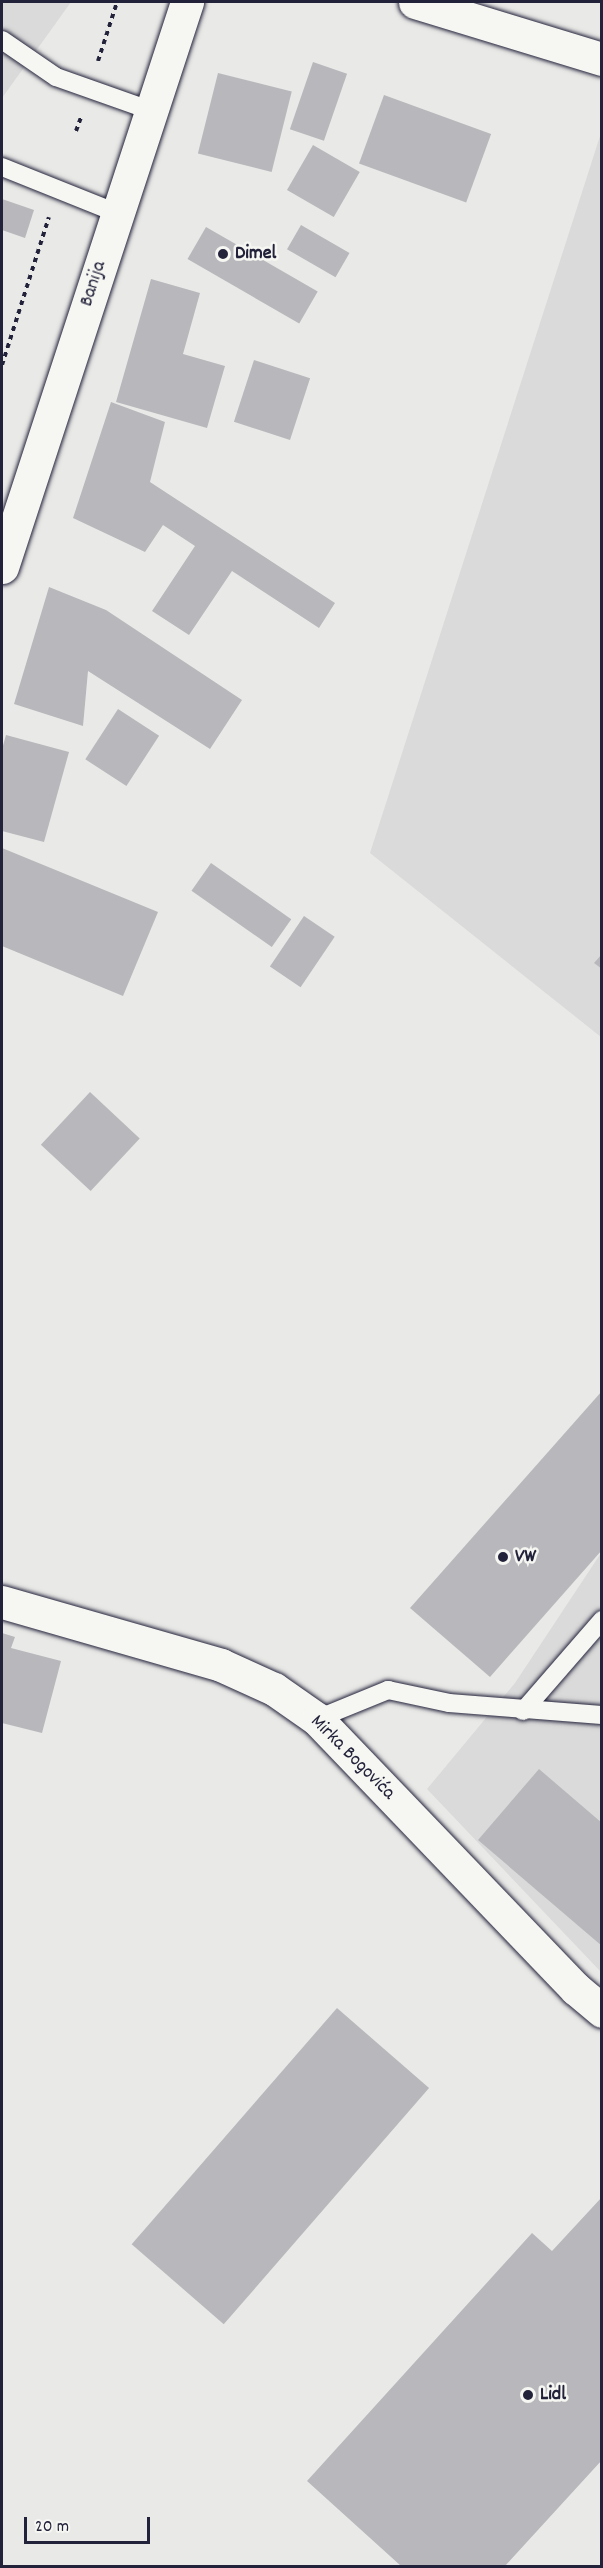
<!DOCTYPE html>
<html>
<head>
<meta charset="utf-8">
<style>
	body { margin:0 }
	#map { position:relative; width:603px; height:2568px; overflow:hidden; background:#e9e9e7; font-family:Dekko,sans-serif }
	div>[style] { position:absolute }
	.built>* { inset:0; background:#dadada }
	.building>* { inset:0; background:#b8b8bc; transform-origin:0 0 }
	.path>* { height:4px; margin-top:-2px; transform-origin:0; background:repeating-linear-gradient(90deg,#22223b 0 4.5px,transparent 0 9px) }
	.roads { filter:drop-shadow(0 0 2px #22223b) drop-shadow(0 0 2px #22223b) }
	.service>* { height:18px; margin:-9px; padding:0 9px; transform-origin:9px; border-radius:9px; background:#f6f6f2 }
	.minor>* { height:33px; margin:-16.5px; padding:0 16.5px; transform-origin:16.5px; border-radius:16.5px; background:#f6f6f2 }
	.secondary>* { height:33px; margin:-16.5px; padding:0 16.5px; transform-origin:16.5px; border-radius:16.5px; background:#f6f6f2 }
	.dots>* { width:16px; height:16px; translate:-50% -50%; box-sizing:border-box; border:3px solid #f6f6f2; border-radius:50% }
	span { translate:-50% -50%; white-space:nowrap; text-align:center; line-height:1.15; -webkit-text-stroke:5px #f6f6f2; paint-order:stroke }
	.poi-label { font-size:20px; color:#22223b; font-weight:700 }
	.left { translate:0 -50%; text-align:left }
	.street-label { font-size:20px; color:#22223b }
	.frame { position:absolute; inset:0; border:3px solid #22223b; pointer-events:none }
	.scale { position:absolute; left:24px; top:2517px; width:126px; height:27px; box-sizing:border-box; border:3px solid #22223b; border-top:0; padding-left:8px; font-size:18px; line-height:21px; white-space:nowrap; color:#22223b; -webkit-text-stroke:4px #f6f6f2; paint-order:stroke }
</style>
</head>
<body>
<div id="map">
	<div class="built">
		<i style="clip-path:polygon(2px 2px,71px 2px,2px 98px)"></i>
		<i style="clip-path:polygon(601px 133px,601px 1037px,370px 853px)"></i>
		<i style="clip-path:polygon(601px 1553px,601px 1972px,427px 1789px,515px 1683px)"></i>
	</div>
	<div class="building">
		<i style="left:313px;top:62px;width:36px;height:71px;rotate:19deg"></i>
		<i style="left:218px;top:73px;width:76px;height:83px;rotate:14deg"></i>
		<i style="left:384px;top:95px;width:114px;height:73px;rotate:20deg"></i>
		<i style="left:313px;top:145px;width:54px;height:52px;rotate:30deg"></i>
		<i style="clip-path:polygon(2px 199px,34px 210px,25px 238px,2px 230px)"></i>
		<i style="left:301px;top:225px;width:56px;height:28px;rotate:30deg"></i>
		<i style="left:206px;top:227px;width:129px;height:37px;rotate:30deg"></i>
		<i style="clip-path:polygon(151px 279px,200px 293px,183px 354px,225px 366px,207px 428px,116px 402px)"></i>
		<i style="left:254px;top:360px;width:59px;height:65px;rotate:18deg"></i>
		<i style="clip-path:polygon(111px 402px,165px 422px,150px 482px,335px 603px,319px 628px,232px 571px,189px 635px,152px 611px,195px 546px,163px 525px,145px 552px,73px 518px)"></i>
		<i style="clip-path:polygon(49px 587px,106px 610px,242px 700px,210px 749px,88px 671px,83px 726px,14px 704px)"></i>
		<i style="left:118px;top:709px;width:49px;height:60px;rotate:33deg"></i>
		<i style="clip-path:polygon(6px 735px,69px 752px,44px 842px,2px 831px,2px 749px)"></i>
		<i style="clip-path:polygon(2px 848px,158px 912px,123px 996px,2px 946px)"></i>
		<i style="left:211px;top:863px;width:98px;height:34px;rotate:35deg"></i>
		<i style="left:304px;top:916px;width:37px;height:61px;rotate:34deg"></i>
		<i style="clip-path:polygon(602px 954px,602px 969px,594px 963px)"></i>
		<i style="left:90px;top:1092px;width:68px;height:72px;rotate:43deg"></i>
		<i style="clip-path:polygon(602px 1391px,602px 1550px,490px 1677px,410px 1608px)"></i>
		<i style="clip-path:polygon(2px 1633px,15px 1637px,11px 1648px,61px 1661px,42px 1733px,2px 1723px)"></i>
		<i style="clip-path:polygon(539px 1769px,602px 1823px,602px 1946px,478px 1840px)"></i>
		<i style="left:337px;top:2008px;width:122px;height:313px;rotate:41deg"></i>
		<i style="clip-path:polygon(602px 2197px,602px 2460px,505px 2566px,401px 2566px,307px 2481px,532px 2233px,552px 2251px)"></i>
	</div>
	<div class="path">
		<i style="left:98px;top:61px;width:62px;rotate:-72.1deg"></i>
		<i style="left:76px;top:131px;width:15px;rotate:-70deg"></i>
		<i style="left:2px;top:365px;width:155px;rotate:-72.4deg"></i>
	</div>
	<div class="roads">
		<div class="service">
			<i style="left:2px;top:40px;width:65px;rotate:34.4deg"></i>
			<i style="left:56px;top:77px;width:102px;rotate:19.5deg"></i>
			<i style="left:2px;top:167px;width:124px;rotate:21.8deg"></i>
			<i style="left:523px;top:1711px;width:121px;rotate:-49deg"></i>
			<i style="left:317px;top:1719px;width:77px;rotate:-22.2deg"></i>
			<i style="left:388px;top:1690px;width:62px;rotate:12deg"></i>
			<i style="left:449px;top:1703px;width:153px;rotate:4.5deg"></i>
		</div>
		<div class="minor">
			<i style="left:415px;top:2px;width:195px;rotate:17deg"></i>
			<i style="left:2px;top:1602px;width:228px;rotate:16deg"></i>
			<i style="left:221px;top:1665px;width:58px;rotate:24.4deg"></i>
			<i style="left:274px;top:1689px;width:52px;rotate:34.9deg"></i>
			<i style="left:317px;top:1719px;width:374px;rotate:46.2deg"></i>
			<i style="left:576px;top:1989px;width:34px;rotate:40deg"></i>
		</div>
		<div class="secondary">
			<i style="left:2px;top:567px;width:595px;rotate:-71.87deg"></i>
		</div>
	</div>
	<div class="dots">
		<i style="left:223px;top:254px;background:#22223b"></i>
		<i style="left:503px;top:1557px;background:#22223b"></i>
		<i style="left:528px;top:2395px;background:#22223b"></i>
	</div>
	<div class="poi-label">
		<span class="left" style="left:235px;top:254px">Dimel</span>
		<span class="left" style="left:515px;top:1557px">VW</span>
		<span class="left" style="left:540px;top:2395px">Lidl</span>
	</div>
	<div class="street-label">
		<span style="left:94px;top:284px;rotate:-72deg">Banija</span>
		<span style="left:352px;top:1758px;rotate:45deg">Mirka Bogovića</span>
	</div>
	<div class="frame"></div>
	<div class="scale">20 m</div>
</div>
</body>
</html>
